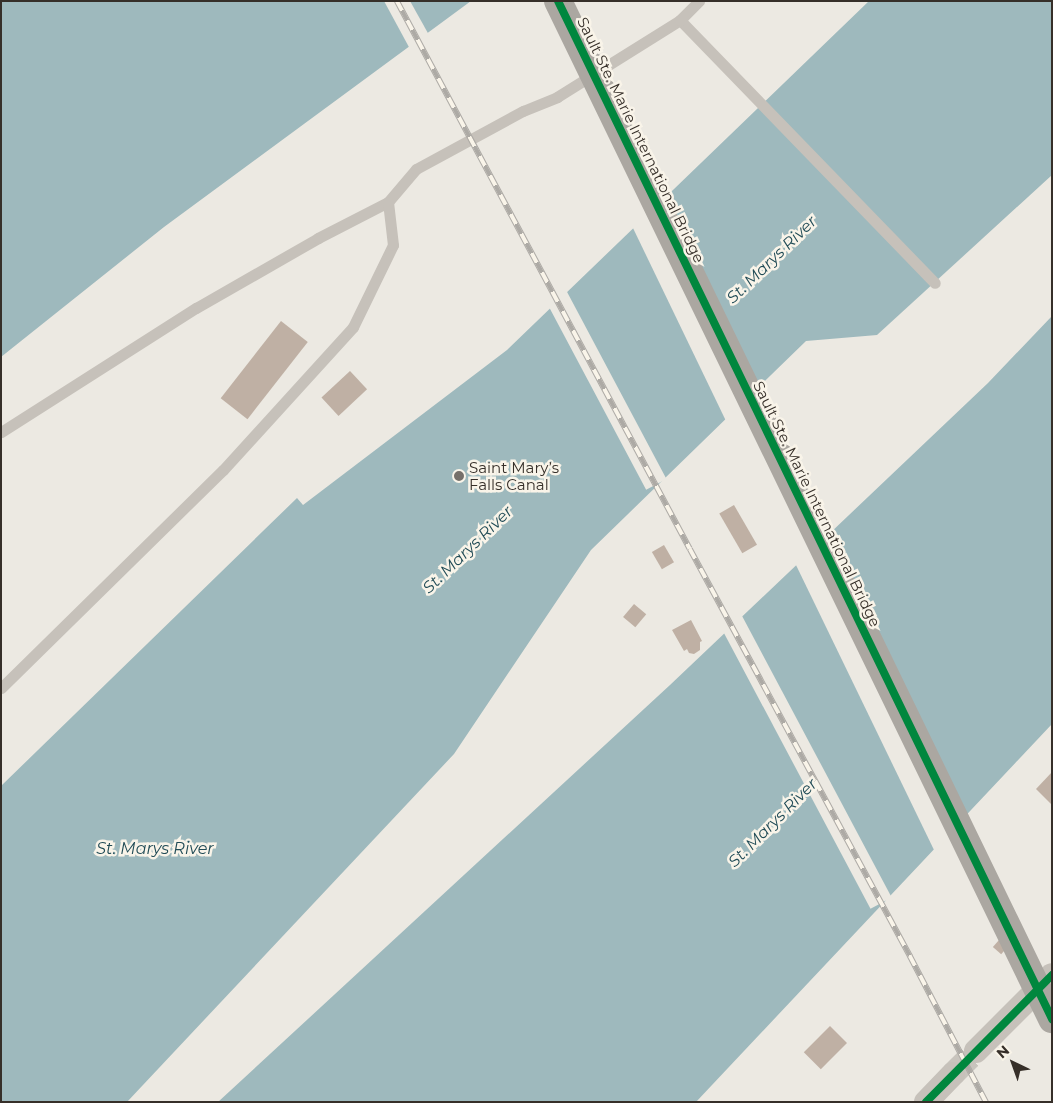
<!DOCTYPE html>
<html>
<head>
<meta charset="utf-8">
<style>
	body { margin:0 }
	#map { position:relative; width:1053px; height:1103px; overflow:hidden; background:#ece9e2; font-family:Montserrat,sans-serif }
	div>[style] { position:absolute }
	.water>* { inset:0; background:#9eb9bd }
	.pier>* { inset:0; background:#ece9e2; transform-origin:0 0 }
	.building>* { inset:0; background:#bfb0a4; transform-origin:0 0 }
	.street-tunnel>* { height:24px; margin-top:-12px; transform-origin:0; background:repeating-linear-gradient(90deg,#c8c4bd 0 24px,transparent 0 36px) }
	.lane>* { height:11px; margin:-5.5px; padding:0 5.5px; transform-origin:5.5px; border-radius:5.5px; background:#c6c1ba }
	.street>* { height:24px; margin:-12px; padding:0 12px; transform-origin:12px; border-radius:12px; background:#c6c1ba }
	.rail>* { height:5.5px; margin-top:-2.75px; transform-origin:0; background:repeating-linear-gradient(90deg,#f9f4e9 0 11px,#adaaa5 0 22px); box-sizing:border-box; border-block:1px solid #adaaa5 }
	.highway-bridge>* { height:28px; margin:-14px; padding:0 14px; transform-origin:14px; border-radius:14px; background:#aba7a1 }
	.cycleway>* { height:8px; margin:-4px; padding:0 4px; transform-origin:4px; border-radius:4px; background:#00873e }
	.dots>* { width:14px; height:14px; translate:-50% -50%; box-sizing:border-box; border:2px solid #f9f4e9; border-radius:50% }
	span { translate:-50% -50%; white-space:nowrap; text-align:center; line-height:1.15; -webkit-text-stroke:5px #f9f4e9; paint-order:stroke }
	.street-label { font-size:15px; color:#362f29 }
	.poi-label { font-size:15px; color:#362f29 }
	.left { translate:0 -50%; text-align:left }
	.water-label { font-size:16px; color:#204b56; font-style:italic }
	.frame { position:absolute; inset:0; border:2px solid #362f29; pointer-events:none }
	.north { position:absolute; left:988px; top:1038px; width:50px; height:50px; -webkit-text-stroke:4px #f9f4e9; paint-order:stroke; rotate:318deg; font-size:14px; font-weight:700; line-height:20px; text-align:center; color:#362f29 }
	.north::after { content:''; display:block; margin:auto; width:18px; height:22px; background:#362f29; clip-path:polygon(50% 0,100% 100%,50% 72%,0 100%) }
</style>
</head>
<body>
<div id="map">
	<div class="water">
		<i style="clip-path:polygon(1px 1px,471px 1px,164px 227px,1px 357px)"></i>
		<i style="clip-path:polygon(869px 1px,1052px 1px,1052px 175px,877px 335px,806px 341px,591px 550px,454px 754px,127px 1102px,1px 1102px,1px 786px,297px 498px,303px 505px,507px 350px)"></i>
		<i style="clip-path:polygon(1052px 316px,1052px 724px,696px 1102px,218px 1102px,670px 685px,988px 383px)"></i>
	</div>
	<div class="pier">
		<i style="clip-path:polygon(384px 1px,410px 1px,429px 35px,410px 49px)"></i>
		<i style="clip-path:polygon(661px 198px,756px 392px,726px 421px,632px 226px)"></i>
		<i style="left:566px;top:290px;width:214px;height:23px;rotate:62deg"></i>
		<i style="clip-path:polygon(826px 534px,967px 818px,935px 852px,795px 563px)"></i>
		<i style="left:741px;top:614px;width:321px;height:24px;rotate:62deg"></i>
	</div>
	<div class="building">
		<i style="left:281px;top:321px;width:34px;height:98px;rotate:38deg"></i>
		<i style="left:350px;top:371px;width:25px;height:39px;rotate:47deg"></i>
		<i style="left:734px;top:505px;width:46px;height:17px;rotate:60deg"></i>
		<i style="left:664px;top:545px;width:20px;height:14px;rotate:60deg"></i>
		<i style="left:634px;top:604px;width:16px;height:17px;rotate:40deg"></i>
		<i style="clip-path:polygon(691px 620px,702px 641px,700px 642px,700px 650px,694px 654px,689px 653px,687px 649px,684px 651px,672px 630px)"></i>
		<i style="clip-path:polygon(1052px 772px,1052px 805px,1036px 789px)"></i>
		<i style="left:1006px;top:932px;width:11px;height:20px;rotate:41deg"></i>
		<i style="left:830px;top:1026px;width:24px;height:37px;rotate:45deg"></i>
	</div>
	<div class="street-tunnel">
		<i style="left:953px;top:1074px;width:33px;rotate:-45deg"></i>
	</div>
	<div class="lane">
		<i style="left:680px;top:20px;width:366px;rotate:45.9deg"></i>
		<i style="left:1px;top:432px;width:231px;rotate:-32.5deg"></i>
		<i style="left:196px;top:308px;width:141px;rotate:-29.8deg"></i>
		<i style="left:318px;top:238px;width:79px;rotate:-27.2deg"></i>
		<i style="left:388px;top:202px;width:43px;rotate:-49.7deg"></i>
		<i style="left:416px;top:169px;width:122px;rotate:-28.5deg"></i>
		<i style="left:523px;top:111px;width:37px;rotate:-22deg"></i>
		<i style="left:557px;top:97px;width:145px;rotate:-32deg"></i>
		<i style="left:680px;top:20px;width:27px;rotate:-45deg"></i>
		<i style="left:1px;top:688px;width:311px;rotate:-44.5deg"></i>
		<i style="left:223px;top:470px;width:193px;rotate:-47.7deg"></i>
		<i style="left:353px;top:327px;width:91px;rotate:-64deg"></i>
		<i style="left:393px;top:245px;width:43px;rotate:-96.6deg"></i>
	</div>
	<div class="street">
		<i style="left:976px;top:1051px;width:107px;rotate:-45deg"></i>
		<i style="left:926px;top:1102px;width:39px;rotate:-46deg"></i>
	</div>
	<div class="rail">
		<i style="left:397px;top:1px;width:621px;rotate:61.87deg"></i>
		<i style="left:690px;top:549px;width:463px;rotate:61.6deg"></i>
		<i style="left:910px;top:956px;width:165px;rotate:62.5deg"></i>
	</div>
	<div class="highway-bridge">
		<i style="left:558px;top:1px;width:1132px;rotate:64.11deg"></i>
	</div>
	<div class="cycleway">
		<i style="left:558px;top:1px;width:1132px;rotate:64.11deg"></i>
		<i style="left:926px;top:1102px;width:179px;rotate:-45.2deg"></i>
	</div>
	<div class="dots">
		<i style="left:459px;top:476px;background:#76706a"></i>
	</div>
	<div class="street-label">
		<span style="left:641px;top:140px;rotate:64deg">Sault Ste. Marie International Bridge</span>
		<span style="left:817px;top:504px;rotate:64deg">Sault Ste. Marie International Bridge</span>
	</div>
	<div class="poi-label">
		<span class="left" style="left:469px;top:476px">Saint Mary’s<br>Falls Canal</span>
	</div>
	<div class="water-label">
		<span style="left:772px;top:260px;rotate:-44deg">St. Marys River</span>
		<span style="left:468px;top:550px;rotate:-44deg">St. Marys River</span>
		<span style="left:773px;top:823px;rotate:-45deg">St. Marys River</span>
		<span style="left:155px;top:849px">St. Marys River</span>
	</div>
	<div class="frame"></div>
	<div class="north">N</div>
</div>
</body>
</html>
